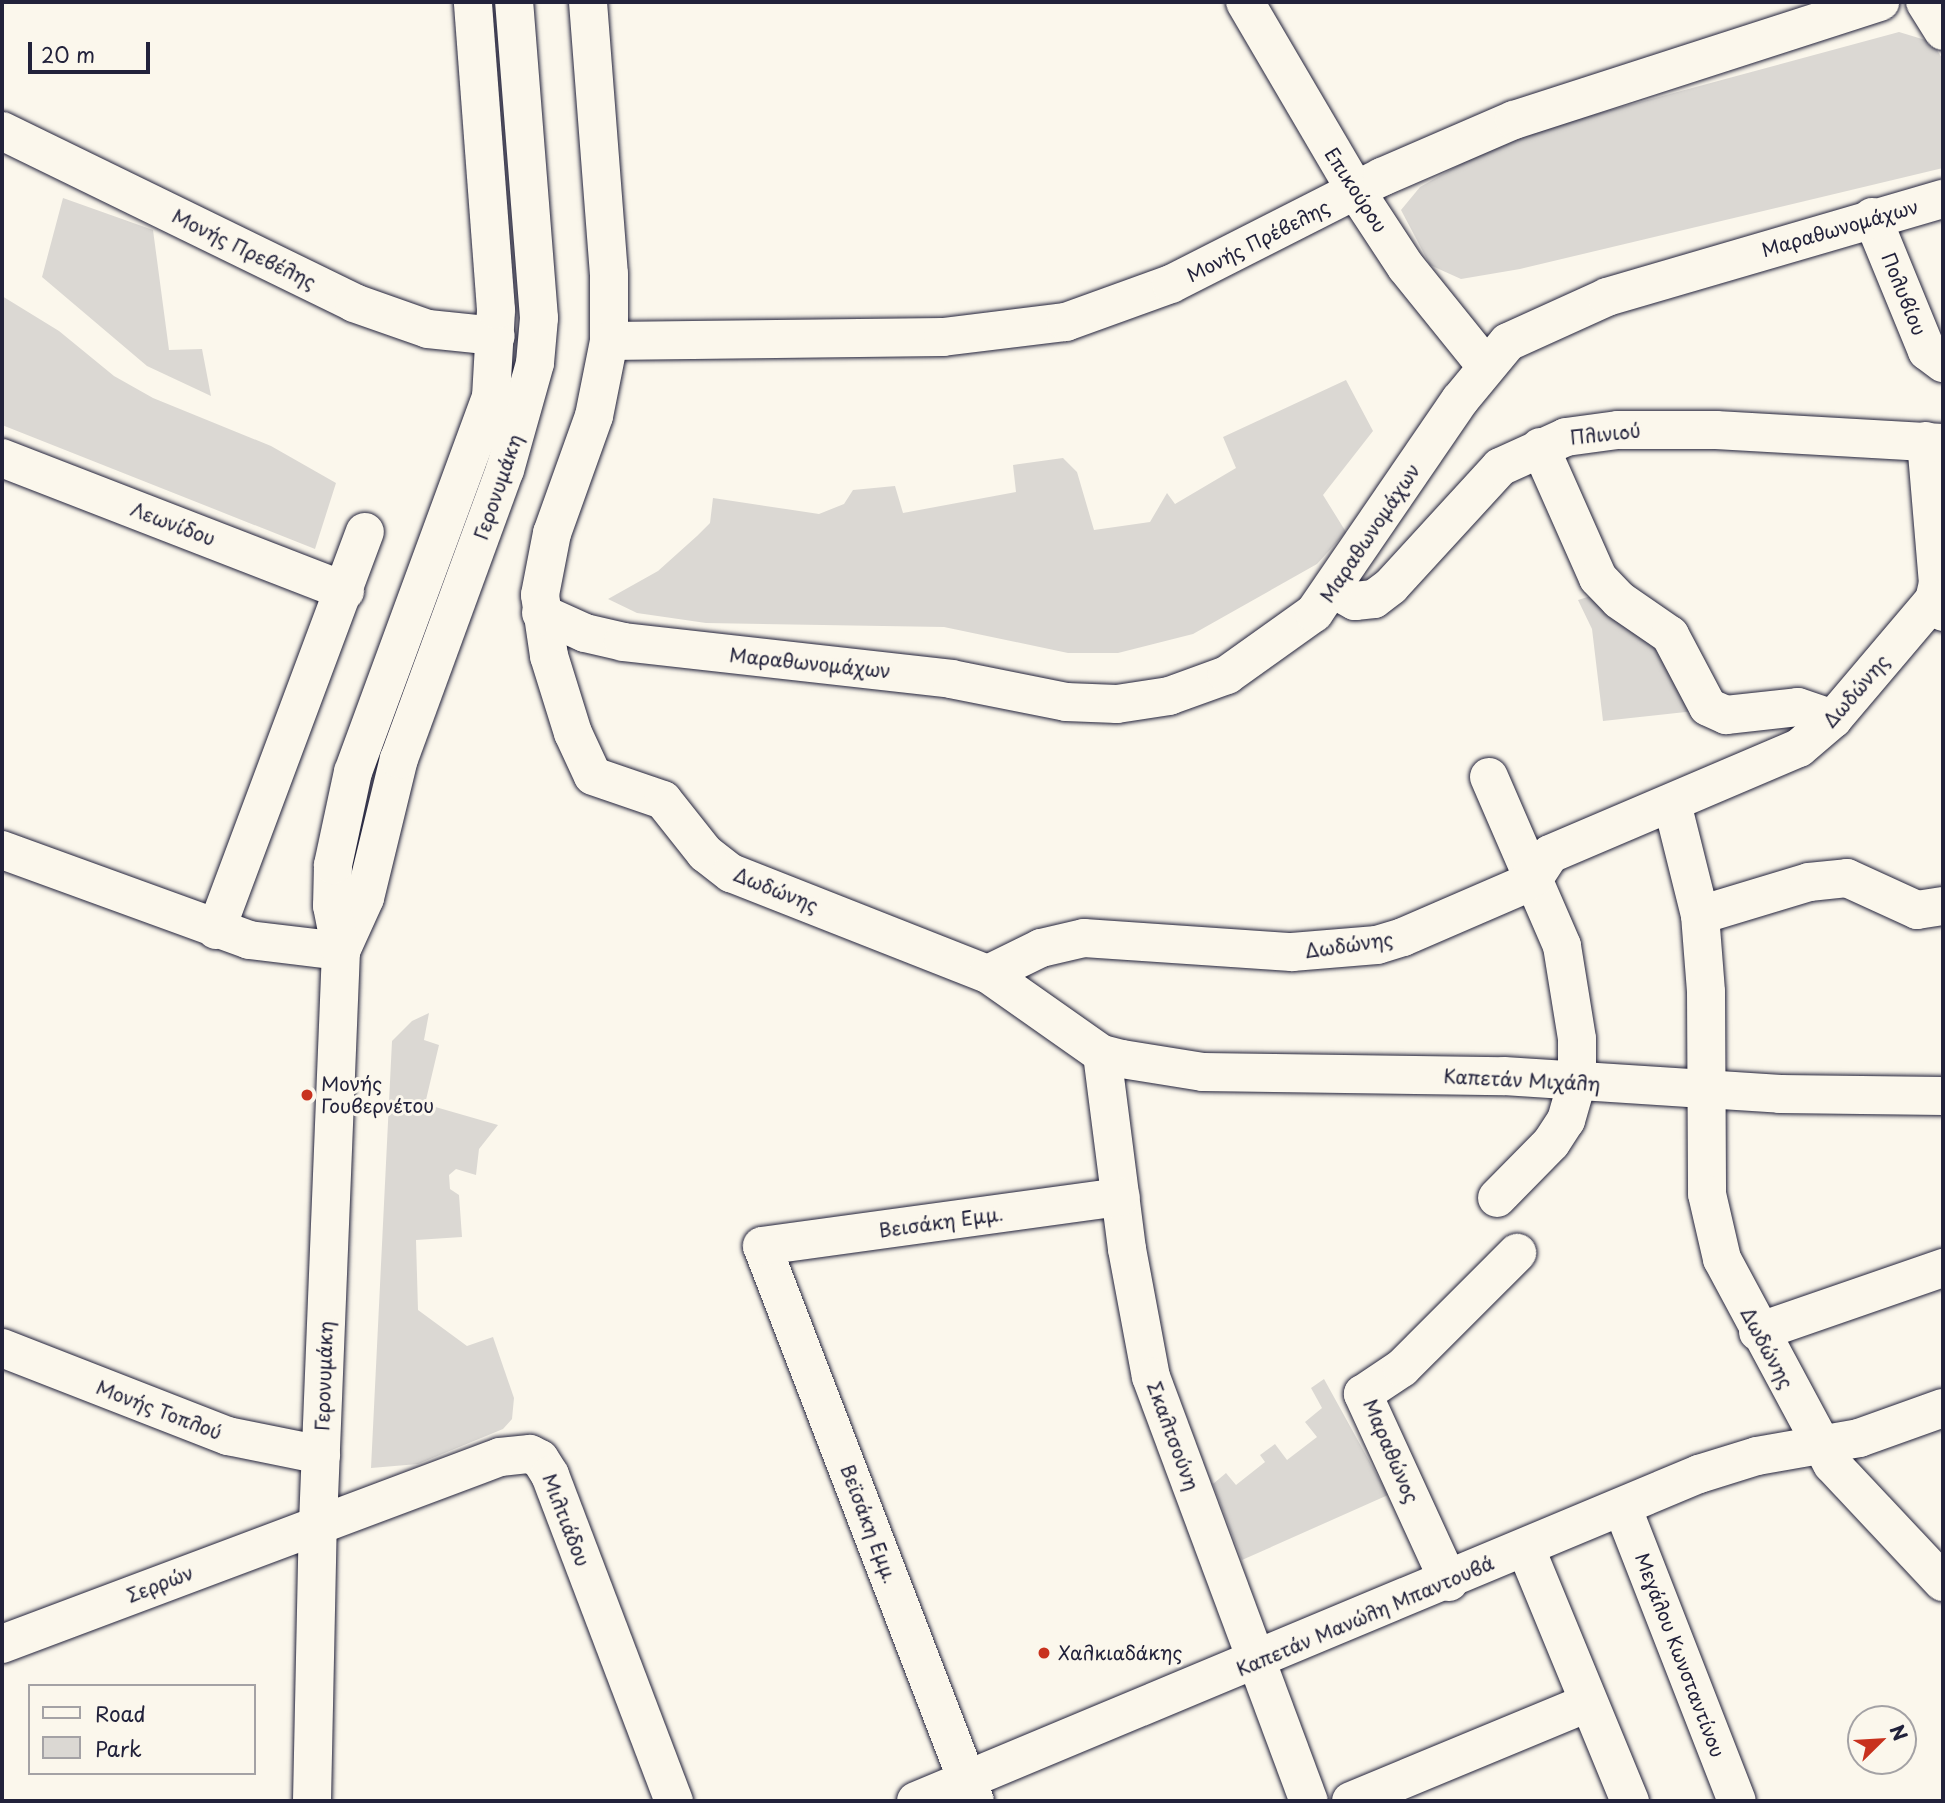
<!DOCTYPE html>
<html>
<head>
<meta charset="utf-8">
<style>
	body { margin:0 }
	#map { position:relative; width:1945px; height:1803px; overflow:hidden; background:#fbf7ec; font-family:"Playpen Sans",sans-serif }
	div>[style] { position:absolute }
	.green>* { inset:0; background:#dbd8d3 }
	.roads { filter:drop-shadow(0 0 2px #22223b) drop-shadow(0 0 2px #22223b) }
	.minor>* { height:38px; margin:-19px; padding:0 19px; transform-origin:19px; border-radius:19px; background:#fbf7ec }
	.tertiary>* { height:38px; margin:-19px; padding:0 19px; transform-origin:19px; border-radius:19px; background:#fbf7ec }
	.dots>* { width:19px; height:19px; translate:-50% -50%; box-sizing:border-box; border:4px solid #fbf7ec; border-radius:50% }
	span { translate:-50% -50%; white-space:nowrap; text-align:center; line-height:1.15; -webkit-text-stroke:6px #fbf7ec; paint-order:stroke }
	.street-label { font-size:19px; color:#22223b }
	.poi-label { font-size:19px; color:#22223b }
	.left { translate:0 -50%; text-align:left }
	.frame { position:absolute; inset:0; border:4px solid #22223b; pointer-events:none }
	.legend { position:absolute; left:28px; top:1684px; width:228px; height:91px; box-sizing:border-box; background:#fbf7ec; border:2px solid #a4a2a5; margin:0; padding:9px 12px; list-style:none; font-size:21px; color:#22223b }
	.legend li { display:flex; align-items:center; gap:14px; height:35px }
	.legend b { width:35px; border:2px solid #a4a2a5 }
	.north { position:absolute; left:1847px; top:1705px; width:70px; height:70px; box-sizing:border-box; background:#fbf7ec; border:2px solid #a4a2a5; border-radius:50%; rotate:66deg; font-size:19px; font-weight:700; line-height:28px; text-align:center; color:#22223b }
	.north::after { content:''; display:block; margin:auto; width:24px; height:32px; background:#c8321e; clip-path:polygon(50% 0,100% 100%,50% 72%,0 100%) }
	.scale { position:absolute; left:28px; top:42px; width:122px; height:32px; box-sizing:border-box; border:4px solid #22223b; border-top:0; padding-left:9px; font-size:21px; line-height:24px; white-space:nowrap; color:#22223b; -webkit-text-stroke:5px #fbf7ec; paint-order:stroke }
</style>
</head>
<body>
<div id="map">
	<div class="green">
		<i style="clip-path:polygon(1899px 32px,1932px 42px,1942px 58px,1943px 168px,1520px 269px,1461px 279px,1430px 265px,1401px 210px,1420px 187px,1473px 157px,1555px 125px)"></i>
		<i style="clip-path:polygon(63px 198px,153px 230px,169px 350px,202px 349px,211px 396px,147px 366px,42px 277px)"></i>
		<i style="clip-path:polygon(2px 296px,59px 331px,114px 376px,153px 398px,271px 446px,336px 483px,315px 549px,2px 425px)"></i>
		<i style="clip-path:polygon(1346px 380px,1373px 431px,1323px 495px,1346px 532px,1317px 564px,1193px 634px,1118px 653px,1068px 653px,944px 627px,706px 623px,637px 613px,608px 599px,658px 571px,697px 536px,710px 523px,713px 498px,819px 514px,844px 504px,853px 490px,895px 486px,903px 513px,1016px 492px,1013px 465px,1063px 458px,1077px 472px,1094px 530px,1150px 522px,1167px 493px,1175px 504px,1236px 468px,1223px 437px)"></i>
		<i style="clip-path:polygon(1594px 595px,1654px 631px,1695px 711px,1603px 721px,1592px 629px,1578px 600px)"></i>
		<i style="clip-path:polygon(429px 1013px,424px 1040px,439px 1045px,425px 1104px,498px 1125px,479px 1149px,476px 1175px,456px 1169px,449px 1175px,450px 1189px,459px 1195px,462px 1237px,416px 1240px,418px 1310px,467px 1346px,493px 1337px,514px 1398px,512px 1419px,503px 1429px,418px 1464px,371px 1468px,392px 1041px,412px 1021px)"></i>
		<i style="clip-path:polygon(1324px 1379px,1388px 1495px,1242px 1560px,1213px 1484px,1226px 1473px,1236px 1485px,1265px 1462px,1260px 1455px,1275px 1444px,1287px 1460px,1317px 1437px,1305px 1422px,1322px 1408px,1311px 1388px)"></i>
	</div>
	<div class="roads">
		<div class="minor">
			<i style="left:588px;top:2px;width:273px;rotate:85.6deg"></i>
			<i style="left:609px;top:274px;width:67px;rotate:90deg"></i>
			<i style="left:609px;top:341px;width:76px;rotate:101.3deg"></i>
			<i style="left:594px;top:416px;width:124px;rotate:109.7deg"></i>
			<i style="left:552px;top:533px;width:63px;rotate:101deg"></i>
			<i style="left:540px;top:595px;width:62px;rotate:81.6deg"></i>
			<i style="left:549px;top:656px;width:81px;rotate:72.7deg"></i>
			<i style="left:573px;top:733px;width:47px;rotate:65.1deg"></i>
			<i style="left:593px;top:776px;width:74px;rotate:18.9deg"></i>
			<i style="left:663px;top:800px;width:68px;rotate:51.6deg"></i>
			<i style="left:705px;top:853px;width:33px;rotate:38deg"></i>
			<i style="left:731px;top:873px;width:276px;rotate:21.5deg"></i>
			<i style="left:988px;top:974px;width:139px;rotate:35.1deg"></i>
			<i style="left:1102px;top:1054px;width:21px;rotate:14deg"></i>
			<i style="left:1122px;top:1059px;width:82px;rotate:9.1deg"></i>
			<i style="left:1203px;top:1072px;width:301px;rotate:0.8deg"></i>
			<i style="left:1504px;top:1076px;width:277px;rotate:3.7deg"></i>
			<i style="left:1780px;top:1094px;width:163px;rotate:0.7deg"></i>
			<i style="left:1245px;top:2px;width:219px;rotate:59.6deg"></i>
			<i style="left:1356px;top:191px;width:91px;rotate:56.7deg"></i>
			<i style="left:1406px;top:267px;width:126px;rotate:51.1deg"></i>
			<i style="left:1925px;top:2px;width:34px;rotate:58deg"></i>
			<i style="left:2px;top:131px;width:392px;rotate:26deg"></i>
			<i style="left:354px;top:303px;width:78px;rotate:19.4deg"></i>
			<i style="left:428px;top:329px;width:68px;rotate:5.9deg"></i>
			<i style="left:1872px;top:217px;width:145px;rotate:67.7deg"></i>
			<i style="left:1927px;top:351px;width:20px;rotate:37deg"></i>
			<i style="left:609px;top:341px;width:334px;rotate:-0.7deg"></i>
			<i style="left:943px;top:337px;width:124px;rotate:-7deg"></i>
			<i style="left:1066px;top:322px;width:112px;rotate:-19.9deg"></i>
			<i style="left:1171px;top:284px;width:237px;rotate:-26.9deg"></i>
			<i style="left:1382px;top:177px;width:144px;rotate:-23.4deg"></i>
			<i style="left:1514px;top:120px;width:385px;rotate:-17.9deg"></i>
			<i style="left:1926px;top:441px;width:143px;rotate:85.2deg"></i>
			<i style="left:1938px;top:583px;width:17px;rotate:103deg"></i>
			<i style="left:1934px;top:600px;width:9px"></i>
			<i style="left:1540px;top:447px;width:143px;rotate:66.1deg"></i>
			<i style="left:1598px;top:578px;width:30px;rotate:46deg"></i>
			<i style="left:1619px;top:600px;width:62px;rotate:34.5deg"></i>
			<i style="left:1670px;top:635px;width:81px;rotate:62.2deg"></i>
			<i style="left:1708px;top:707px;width:20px;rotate:24deg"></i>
			<i style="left:1726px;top:715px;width:72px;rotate:-6.3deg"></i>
			<i style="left:1798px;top:707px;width:37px;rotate:19deg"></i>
			<i style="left:2px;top:458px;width:368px;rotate:21.2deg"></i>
			<i style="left:1333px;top:589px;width:25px;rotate:29deg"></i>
			<i style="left:1355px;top:601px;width:19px;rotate:-6deg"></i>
			<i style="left:1374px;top:599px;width:21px;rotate:-37deg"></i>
			<i style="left:1391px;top:586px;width:161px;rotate:-47.5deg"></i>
			<i style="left:1500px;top:467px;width:72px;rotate:-24.4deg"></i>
			<i style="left:1566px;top:437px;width:52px;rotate:-7.7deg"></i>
			<i style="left:1618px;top:430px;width:98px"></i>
			<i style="left:1716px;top:430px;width:227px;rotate:3.3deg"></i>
			<i style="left:541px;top:613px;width:48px;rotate:24.4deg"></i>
			<i style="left:585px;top:633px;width:39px;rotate:13deg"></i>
			<i style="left:623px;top:642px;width:330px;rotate:6.4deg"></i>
			<i style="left:951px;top:679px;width:117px;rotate:11.3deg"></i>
			<i style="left:1066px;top:702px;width:51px;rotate:2.2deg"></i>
			<i style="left:1117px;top:704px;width:53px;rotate:-8.7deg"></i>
			<i style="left:1169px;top:696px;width:62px;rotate:-19.9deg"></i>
			<i style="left:1227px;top:675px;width:107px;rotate:-35.5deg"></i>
			<i style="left:1314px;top:613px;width:258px;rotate:-55.6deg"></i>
			<i style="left:1460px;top:400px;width:75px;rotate:-50.4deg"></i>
			<i style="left:1508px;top:342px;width:109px;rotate:-24.4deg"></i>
			<i style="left:1607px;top:297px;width:350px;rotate:-16.3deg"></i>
			<i style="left:1489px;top:777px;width:184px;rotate:66.6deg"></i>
			<i style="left:1562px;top:946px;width:94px;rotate:80.8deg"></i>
			<i style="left:1577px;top:1039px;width:43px;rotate:90deg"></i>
			<i style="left:1577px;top:1082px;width:40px;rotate:106deg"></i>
			<i style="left:1566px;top:1120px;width:27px;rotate:123deg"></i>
			<i style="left:1551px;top:1143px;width:77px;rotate:134.5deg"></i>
			<i style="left:1672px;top:803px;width:115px;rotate:76deg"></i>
			<i style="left:1700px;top:915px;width:77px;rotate:85.5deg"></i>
			<i style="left:1706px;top:992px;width:202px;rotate:89.7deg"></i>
			<i style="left:1707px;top:1194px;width:67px;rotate:77deg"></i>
			<i style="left:1722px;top:1259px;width:233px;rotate:61.8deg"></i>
			<i style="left:1832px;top:1464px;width:162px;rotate:46.8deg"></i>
			<i style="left:2px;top:850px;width:263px;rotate:20deg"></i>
			<i style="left:249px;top:940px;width:93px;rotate:6.8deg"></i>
			<i style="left:1700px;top:915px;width:114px;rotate:-16.8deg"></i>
			<i style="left:1809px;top:882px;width:38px;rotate:-6deg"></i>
			<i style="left:1847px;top:878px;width:77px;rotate:24.6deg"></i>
			<i style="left:1917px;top:910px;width:26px;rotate:-9deg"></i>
			<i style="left:216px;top:930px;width:425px;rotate:-69.5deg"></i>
			<i style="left:988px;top:974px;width:59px;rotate:-26.1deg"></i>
			<i style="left:1041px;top:948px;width:44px;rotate:-13.1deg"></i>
			<i style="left:1084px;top:938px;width:208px;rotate:3.9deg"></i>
			<i style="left:1292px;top:952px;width:85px;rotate:-4.7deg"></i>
			<i style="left:1377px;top:945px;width:27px;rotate:-17deg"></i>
			<i style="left:1403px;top:937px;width:131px;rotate:-23.4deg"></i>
			<i style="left:1523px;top:885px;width:14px;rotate:-34deg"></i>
			<i style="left:1535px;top:877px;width:27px;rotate:-57deg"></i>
			<i style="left:1550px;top:854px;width:271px;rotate:-23.1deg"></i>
			<i style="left:1799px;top:748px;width:45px;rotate:-40.5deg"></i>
			<i style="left:1833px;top:719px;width:156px;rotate:-49.7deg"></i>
			<i style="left:1934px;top:600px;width:15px;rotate:53deg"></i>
			<i style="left:1102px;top:1054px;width:197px;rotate:82.7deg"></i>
			<i style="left:1127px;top:1249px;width:130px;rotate:79.4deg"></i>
			<i style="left:1151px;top:1377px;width:452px;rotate:69.6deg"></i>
			<i style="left:1758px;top:1332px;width:196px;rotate:-19.1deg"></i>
			<i style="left:2px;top:1348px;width:243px;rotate:21.3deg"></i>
			<i style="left:228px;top:1436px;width:95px;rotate:11.5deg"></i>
			<i style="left:1623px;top:1509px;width:313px;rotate:68.7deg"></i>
			<i style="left:1526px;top:1549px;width:273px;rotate:67.6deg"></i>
			<i style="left:1449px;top:1582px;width:207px;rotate:-114.6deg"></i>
			<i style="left:1363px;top:1394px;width:47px;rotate:-33.7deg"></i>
			<i style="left:1402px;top:1368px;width:163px;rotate:-45deg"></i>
			<i style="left:2px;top:1644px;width:532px;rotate:-20.58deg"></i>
			<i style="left:500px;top:1457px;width:30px;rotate:-6deg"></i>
			<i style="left:530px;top:1454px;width:11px;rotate:27deg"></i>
			<i style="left:540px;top:1459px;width:19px;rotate:58deg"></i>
			<i style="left:550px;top:1475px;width:349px;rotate:69.2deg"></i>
			<i style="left:916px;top:1801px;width:849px;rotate:-22.67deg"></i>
			<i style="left:1699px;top:1474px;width:61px;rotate:-17.2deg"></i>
			<i style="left:1757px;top:1456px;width:104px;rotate:-10deg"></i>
			<i style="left:1859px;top:1438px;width:89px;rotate:-19.7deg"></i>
			<i style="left:975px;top:1801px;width:594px;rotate:-111deg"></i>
			<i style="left:762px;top:1246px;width:362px;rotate:-7.8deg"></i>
			<i style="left:1351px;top:1801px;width:256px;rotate:-22.5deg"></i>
		</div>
		<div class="tertiary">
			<i style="left:341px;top:951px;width:58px;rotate:-65.6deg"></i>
			<i style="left:365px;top:898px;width:143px;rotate:-76.3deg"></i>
			<i style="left:399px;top:759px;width:308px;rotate:-69.9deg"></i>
			<i style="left:505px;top:470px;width:111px;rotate:-74.3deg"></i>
			<i style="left:535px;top:363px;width:45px;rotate:-84.9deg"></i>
			<i style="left:539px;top:318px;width:317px;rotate:-94.5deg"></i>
			<i style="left:312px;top:1801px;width:278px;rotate:-88.8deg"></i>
			<i style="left:318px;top:1523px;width:572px;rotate:-87.7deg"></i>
			<i style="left:341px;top:951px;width:46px;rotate:-101.3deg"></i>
			<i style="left:332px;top:906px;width:41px;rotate:-88.6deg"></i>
			<i style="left:333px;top:865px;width:95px;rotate:-77.9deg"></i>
			<i style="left:353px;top:772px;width:400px;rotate:-69.8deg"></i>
			<i style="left:491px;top:397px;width:87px;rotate:-86.7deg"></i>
			<i style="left:496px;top:310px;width:309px;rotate:-94.3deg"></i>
		</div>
	</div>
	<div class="dots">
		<i style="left:307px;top:1095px;background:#c8321e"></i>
		<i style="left:1044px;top:1653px;background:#c8321e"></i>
	</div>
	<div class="street-label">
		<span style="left:1356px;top:190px;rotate:57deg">Επικούρου</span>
		<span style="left:1840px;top:228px;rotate:-16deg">Μαραθωνομάχων</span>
		<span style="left:1258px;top:241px;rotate:-27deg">Μονής Πρέβελης</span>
		<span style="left:244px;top:249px;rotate:26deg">Μονής Πρεβέλης</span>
		<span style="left:1904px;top:294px;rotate:68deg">Πολυβίου</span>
		<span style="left:1605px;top:434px;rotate:-6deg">Πλινιού</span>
		<span style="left:498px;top:487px;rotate:-71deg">Γερονυμάκη</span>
		<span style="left:173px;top:524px;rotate:21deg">Λεωνίδου</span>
		<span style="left:1370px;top:533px;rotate:-56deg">Μαραθωνομάχων</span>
		<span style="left:810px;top:663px;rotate:6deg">Μαραθωνομάχων</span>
		<span style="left:1856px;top:691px;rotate:-49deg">Δωδώνης</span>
		<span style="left:776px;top:890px;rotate:22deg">Δωδώνης</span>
		<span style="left:1349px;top:945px;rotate:-8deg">Δωδώνης</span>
		<span style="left:1522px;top:1080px;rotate:3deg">Καπετάν Μιχάλη</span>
		<span style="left:941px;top:1222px;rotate:-8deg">Βεισάκη Εμμ.</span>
		<span style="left:1767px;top:1348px;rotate:62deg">Δωδώνης</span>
		<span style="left:324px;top:1376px;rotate:-88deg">Γερονυμάκη</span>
		<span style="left:159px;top:1410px;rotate:21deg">Μονής Τοπλού</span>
		<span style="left:1173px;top:1436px;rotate:70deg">Σκαλτσούνη</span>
		<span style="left:1391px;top:1451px;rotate:67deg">Μαραθώνος</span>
		<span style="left:566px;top:1520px;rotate:69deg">Μιλτιάδου</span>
		<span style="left:869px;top:1524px;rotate:69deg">Βεϊσάκη Εμμ.</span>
		<span style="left:160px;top:1584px;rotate:-21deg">Σερρών</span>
		<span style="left:1365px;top:1616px;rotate:-23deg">Καπετάν Μανώλη Μπαντουβά</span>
		<span style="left:1680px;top:1655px;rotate:69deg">Μεγάλου Κωνσταντίνου</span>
	</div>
	<div class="poi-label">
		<span class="left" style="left:321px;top:1095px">Μονής<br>Γουβερνέτου</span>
		<span class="left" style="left:1058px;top:1653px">Χαλκιαδάκης</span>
	</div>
	<div class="frame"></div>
	<ul class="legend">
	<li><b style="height:9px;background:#fbf7ec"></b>Road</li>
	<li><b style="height:19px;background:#dbd8d3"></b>Park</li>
	</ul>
	<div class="north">N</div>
	<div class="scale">20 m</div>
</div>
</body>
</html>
